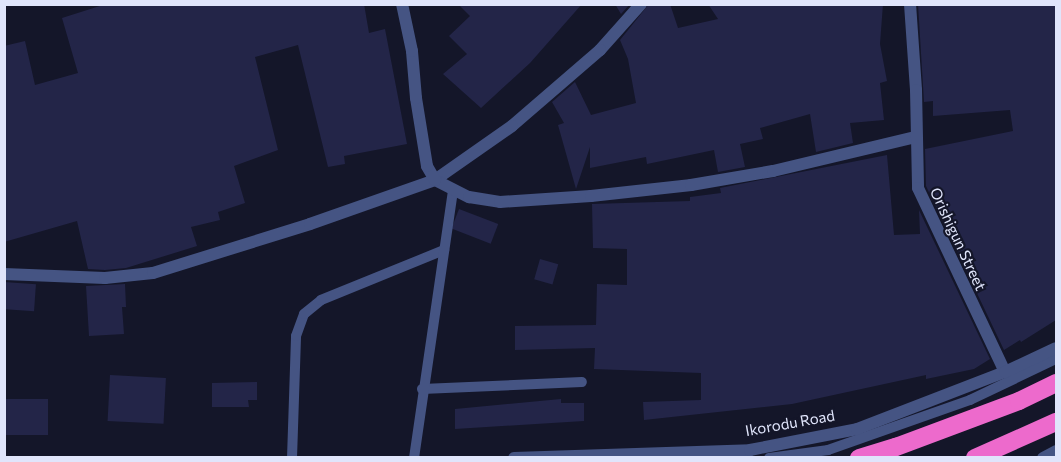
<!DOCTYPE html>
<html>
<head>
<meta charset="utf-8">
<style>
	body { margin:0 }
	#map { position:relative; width:1061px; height:462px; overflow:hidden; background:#141629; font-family:Commissioner,sans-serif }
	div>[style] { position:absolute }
	.building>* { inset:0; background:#232548; transform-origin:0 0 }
	.service>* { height:10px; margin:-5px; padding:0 5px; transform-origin:5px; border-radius:5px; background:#455483 }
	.minor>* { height:12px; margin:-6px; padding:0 6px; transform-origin:6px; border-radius:6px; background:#455483 }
	.tertiary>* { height:12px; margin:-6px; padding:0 6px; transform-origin:6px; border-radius:6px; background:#455483 }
	.motorway>* { height:18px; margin:-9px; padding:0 9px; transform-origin:9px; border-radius:9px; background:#ed6acc }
	span { translate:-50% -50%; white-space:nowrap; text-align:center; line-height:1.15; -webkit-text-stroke:4.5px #141629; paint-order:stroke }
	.street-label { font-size:15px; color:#e0e5fb }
	.frame { position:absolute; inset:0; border:6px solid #e0e5fb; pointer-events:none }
</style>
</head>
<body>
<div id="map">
	<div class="building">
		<i style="clip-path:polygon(106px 4px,364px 4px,369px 33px,385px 29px,407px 144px,344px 156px,345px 164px,328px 167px,298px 45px,255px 57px,278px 150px,234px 166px,245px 203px,218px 212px,220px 220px,191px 227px,197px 246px,126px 268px,105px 270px,88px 269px,77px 221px,4px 242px,4px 46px,25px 41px,35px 85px,78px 73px,62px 18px)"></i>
		<i style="clip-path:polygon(458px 4px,582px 4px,530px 63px,481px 108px,443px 74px,467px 54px,449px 36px,470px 16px)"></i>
		<i style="clip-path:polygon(615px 4px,630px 4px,621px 14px)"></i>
		<i style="clip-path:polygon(649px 4px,670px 4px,678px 28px,718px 19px,708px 4px,883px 4px,880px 44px,887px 81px,880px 83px,884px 120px,850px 123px,853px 143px,816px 152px,810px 114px,760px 128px,763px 139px,740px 144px,745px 167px,718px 172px,714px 150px,647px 164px,646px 157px,590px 168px,590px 147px,576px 189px,558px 125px,564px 123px,552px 102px,575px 82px,591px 115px,636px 103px,628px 59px,620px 40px)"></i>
		<i style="clip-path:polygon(918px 4px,1056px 4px,1056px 320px,1021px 342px,1020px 340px,1004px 350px,926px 186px,925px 149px,1013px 131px,1010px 110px,933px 116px,933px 101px,924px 102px)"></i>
		<i style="clip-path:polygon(887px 155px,894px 235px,920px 234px,919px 210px,990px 359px,974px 369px,926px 379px,926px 375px,792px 404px,644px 420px,643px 402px,701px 400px,701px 373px,594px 369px,595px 348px,515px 350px,515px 326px,596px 325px,597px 284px,627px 285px,627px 249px,593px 248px,592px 204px,690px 201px,690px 197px,721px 193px,720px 188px)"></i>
		<i style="left:459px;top:209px;width:42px;height:21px;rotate:21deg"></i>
		<i style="left:540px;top:259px;width:19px;height:21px;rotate:16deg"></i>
		<i style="left:4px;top:282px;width:32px;height:27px;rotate:4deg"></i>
		<i style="clip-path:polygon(125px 284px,126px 307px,122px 307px,124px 334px,89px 336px,86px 286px)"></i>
		<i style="left:110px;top:375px;width:56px;height:46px;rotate:3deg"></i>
		<i style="clip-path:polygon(257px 382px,257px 400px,248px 400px,249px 407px,212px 407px,212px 383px)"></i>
		<i style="left:4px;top:399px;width:44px;height:36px"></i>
		<i style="clip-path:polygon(561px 399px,561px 403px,584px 403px,584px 421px,455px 429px,455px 409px)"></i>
	</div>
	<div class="service">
		<i style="left:422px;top:389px;width:160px;rotate:-2.5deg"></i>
		<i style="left:292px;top:458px;width:122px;rotate:-88.1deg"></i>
		<i style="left:296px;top:336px;width:23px;rotate:-70deg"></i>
		<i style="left:304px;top:314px;width:22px;rotate:-39deg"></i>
		<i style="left:321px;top:300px;width:133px;rotate:-22.1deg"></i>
		<i style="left:414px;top:458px;width:270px;rotate:-81.7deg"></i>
		<i style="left:769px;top:458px;width:60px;rotate:-7.7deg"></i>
		<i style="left:828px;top:450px;width:151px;rotate:-19.4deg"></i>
		<i style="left:970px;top:400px;width:95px;rotate:-25.5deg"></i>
	</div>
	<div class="minor">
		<i style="left:641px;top:4px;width:62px;rotate:131.7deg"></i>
		<i style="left:600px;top:50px;width:116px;rotate:139.2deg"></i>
		<i style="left:512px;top:126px;width:94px;rotate:145deg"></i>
		<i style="left:435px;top:180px;width:38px;rotate:27deg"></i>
		<i style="left:469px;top:197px;width:31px;rotate:9deg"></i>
		<i style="left:500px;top:202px;width:91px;rotate:-3.8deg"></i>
		<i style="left:591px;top:196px;width:101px;rotate:-6.3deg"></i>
		<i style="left:691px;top:185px;width:83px;rotate:-9.7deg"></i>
		<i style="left:773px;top:171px;width:147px;rotate:-13.4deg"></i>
		<i style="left:910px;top:4px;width:86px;rotate:86deg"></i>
		<i style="left:916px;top:90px;width:98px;rotate:88.8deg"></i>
		<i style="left:918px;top:188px;width:204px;rotate:64.7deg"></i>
		<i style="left:4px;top:274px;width:101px;rotate:2.3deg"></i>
		<i style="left:105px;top:278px;width:48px;rotate:-5.9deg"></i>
		<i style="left:153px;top:273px;width:164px;rotate:-17.3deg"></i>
		<i style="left:310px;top:224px;width:133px;rotate:-19.4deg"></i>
		<i style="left:435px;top:180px;width:16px;rotate:-120deg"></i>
		<i style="left:427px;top:166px;width:69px;rotate:-99.2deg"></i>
		<i style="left:416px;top:98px;width:47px;rotate:-94.9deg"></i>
		<i style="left:412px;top:51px;width:48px;rotate:-102deg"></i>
	</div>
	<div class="tertiary">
		<i style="left:514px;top:458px;width:236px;rotate:-1.9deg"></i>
		<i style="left:750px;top:450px;width:109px;rotate:-11.1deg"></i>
		<i style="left:857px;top:429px;width:159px;rotate:-21.1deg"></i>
		<i style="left:1005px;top:372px;width:56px;rotate:-25.2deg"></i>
		<i style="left:1043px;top:458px;width:15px;rotate:-28deg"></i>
	</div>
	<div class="motorway">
		<i style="left:859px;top:458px;width:39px;rotate:-17deg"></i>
		<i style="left:896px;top:447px;width:131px;rotate:-20.5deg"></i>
		<i style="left:1019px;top:401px;width:41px;rotate:-25.9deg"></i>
		<i style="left:975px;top:458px;width:89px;rotate:-24deg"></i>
	</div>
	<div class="street-label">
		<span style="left:958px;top:239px;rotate:65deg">Orishigun Street</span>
		<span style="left:790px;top:423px;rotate:-10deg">Ikorodu Road</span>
	</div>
	<div class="frame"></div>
</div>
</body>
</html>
